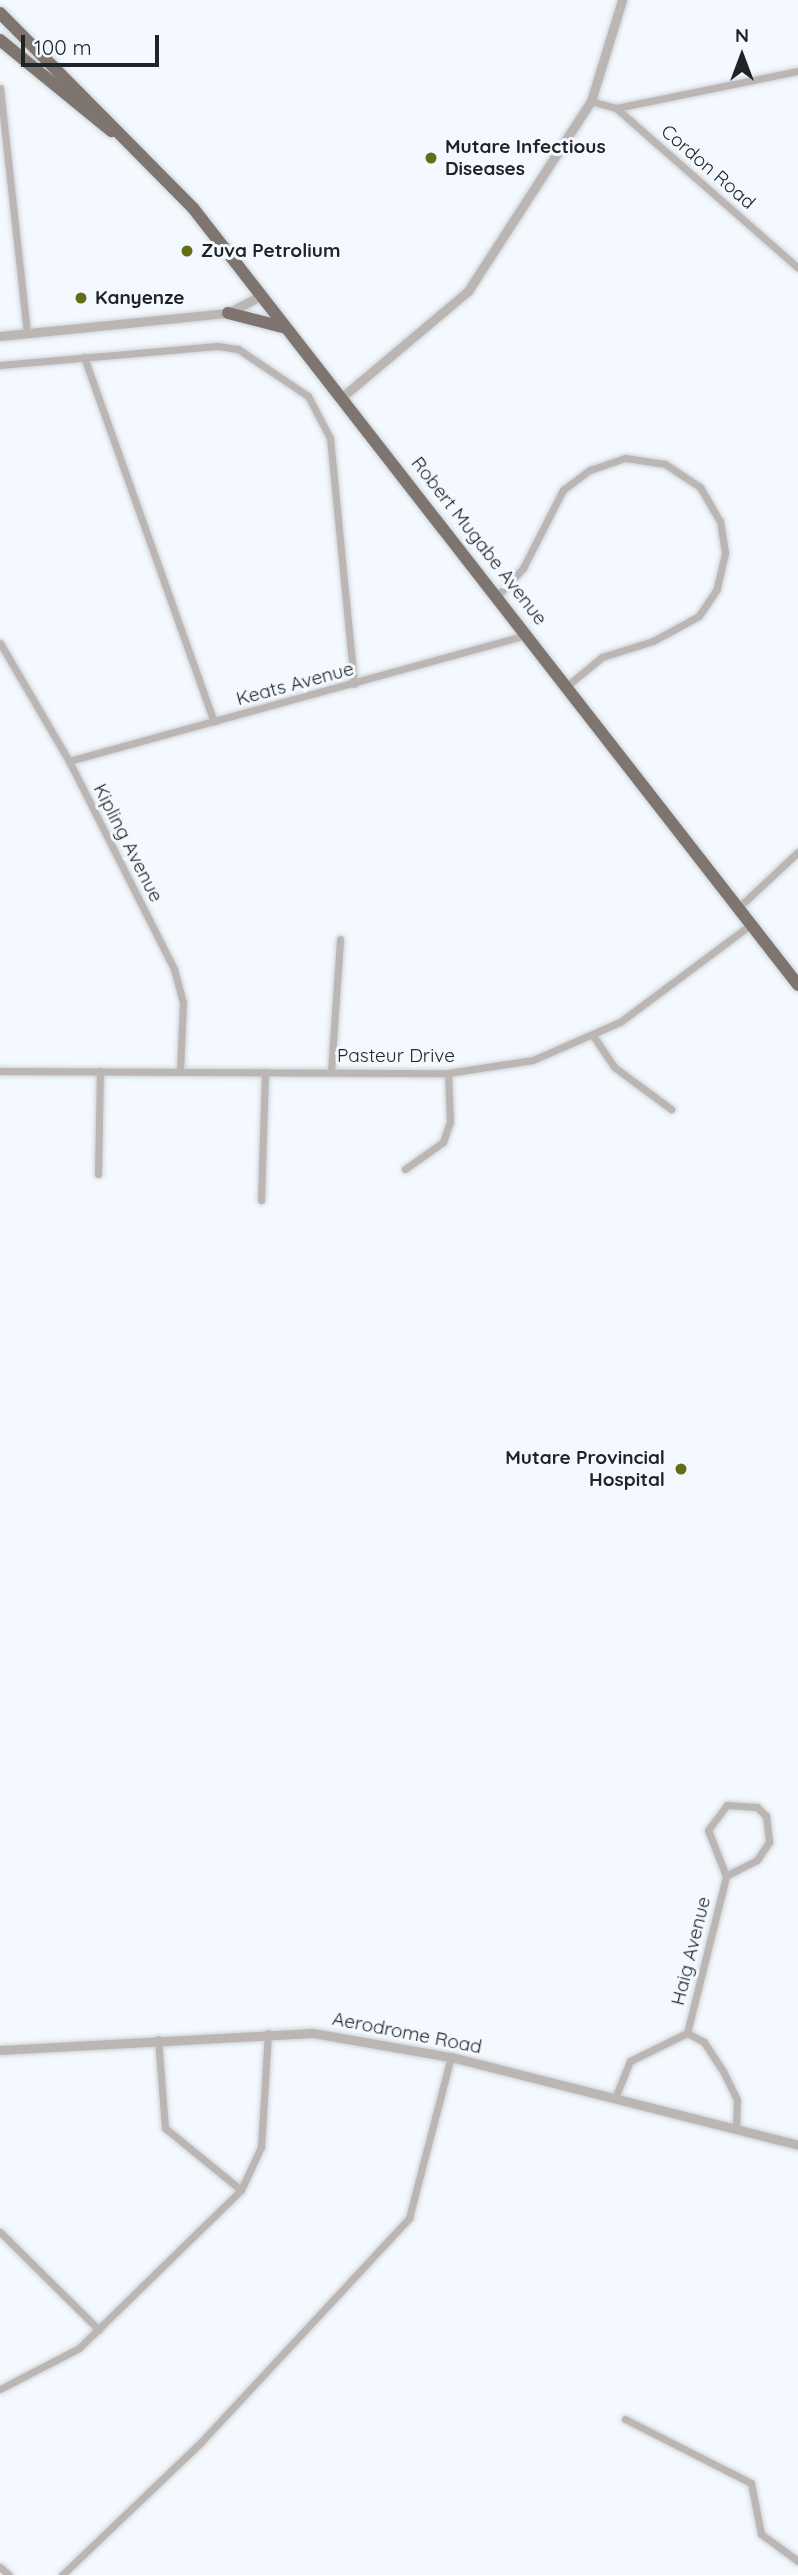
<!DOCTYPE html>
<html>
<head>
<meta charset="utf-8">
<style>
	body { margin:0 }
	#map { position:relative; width:798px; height:2575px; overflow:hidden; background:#f3f9fe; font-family:Quicksand,sans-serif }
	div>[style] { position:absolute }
	.roads { filter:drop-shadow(0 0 2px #cdd3d7) drop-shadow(0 0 2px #cdd3d7) }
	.minor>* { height:7px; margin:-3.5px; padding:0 3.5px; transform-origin:3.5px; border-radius:3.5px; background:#bbb6b4 }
	.tertiary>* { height:9px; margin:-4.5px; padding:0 4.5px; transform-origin:4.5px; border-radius:4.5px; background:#bbb6b4 }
	.trunk>* { height:12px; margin:-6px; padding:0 6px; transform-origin:6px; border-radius:6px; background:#7e7470 }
	.dots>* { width:19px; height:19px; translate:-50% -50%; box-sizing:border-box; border:4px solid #f3f9fe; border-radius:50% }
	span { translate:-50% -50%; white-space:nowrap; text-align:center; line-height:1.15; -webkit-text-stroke:6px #f3f9fe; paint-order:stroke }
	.poi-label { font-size:19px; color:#202427; font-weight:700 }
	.left { translate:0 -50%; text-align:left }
	.right { translate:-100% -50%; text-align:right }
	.street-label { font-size:19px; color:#202427 }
	.north { position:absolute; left:707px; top:21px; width:70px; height:70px; -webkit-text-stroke:5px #f3f9fe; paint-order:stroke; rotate:0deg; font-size:19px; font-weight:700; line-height:28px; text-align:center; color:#202427 }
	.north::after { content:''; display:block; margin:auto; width:24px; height:32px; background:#202427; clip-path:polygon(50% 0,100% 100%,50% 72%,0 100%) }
	.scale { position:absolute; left:21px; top:35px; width:138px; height:32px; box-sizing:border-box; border:4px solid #202427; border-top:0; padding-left:9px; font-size:21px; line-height:24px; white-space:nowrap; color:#202427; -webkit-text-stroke:5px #f3f9fe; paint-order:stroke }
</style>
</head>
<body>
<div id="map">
	<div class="roads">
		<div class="minor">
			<i style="left:0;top:88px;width:246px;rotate:83.7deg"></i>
			<i style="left:591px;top:101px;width:26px;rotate:16deg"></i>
			<i style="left:616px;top:108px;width:242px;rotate:41.3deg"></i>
			<i style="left:616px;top:108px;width:186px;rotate:-11.5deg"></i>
			<i style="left:84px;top:357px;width:387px;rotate:70.4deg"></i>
			<i style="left:0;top:365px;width:218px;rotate:-5deg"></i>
			<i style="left:217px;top:346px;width:21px;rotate:8deg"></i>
			<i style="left:238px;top:349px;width:84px;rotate:33.9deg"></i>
			<i style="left:308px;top:396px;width:47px;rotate:62.4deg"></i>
			<i style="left:330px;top:438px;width:247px;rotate:84.4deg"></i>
			<i style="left:498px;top:595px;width:37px;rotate:-47deg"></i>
			<i style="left:523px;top:568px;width:88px;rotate:-62.9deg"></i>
			<i style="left:563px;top:490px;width:34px;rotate:-37deg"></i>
			<i style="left:590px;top:470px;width:37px;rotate:-19deg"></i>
			<i style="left:625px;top:458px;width:40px;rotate:8.5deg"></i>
			<i style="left:665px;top:464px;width:42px;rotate:33.3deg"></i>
			<i style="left:700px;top:487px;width:39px;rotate:60deg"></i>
			<i style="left:720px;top:521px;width:32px;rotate:81deg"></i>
			<i style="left:725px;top:553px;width:37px;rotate:103deg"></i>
			<i style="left:717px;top:589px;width:32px;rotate:124deg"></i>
			<i style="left:699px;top:616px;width:52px;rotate:151.5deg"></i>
			<i style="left:653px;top:641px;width:53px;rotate:162.6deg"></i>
			<i style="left:602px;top:657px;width:44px;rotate:140.5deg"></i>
			<i style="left:0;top:643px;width:137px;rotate:59.7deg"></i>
			<i style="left:69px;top:761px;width:233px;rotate:63.2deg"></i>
			<i style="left:174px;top:969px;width:34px;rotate:75deg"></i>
			<i style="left:183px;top:1002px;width:69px;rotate:92.5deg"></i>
			<i style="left:69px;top:761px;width:475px;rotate:-15.4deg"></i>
			<i style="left:739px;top:907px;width:81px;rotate:-43deg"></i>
			<i style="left:594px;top:1037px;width:36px;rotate:56deg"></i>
			<i style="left:614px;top:1067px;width:71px;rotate:36.4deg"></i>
			<i style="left:0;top:1071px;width:448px;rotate:0.3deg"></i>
			<i style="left:448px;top:1073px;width:86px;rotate:-8.7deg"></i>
			<i style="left:533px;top:1060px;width:95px;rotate:-23.6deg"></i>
			<i style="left:620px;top:1022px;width:162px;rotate:-36.7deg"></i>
			<i style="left:331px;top:1072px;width:133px;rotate:-86.1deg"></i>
			<i style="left:405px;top:1169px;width:47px;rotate:-35.4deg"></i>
			<i style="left:443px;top:1142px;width:21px;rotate:-71deg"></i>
			<i style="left:450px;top:1122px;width:49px;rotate:-92.3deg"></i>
			<i style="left:98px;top:1174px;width:103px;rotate:-88.9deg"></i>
			<i style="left:261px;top:1200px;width:128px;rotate:-88.2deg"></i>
			<i style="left:687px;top:2033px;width:162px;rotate:-76deg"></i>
			<i style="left:726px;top:1876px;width:49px;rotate:-111.4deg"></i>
			<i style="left:708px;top:1830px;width:31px;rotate:-53deg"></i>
			<i style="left:727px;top:1805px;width:30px;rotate:4deg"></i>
			<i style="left:757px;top:1807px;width:13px;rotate:45deg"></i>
			<i style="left:766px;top:1816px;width:26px;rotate:83deg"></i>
			<i style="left:769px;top:1842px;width:22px;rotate:124deg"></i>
			<i style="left:757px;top:1860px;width:35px;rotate:153deg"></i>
			<i style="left:158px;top:2039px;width:89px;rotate:85.5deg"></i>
			<i style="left:165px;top:2128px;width:98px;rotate:39.2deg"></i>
			<i style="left:615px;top:2098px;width:40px;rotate:-68deg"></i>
			<i style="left:630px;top:2061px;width:64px;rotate:-26.2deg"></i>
			<i style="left:687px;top:2033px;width:19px;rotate:28deg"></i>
			<i style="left:704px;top:2042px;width:35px;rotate:57deg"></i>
			<i style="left:723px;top:2071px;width:32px;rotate:64deg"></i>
			<i style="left:737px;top:2100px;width:27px;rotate:92deg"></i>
			<i style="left:0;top:2232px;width:139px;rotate:44.7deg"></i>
			<i style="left:0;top:2389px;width:89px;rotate:-27.4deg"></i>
			<i style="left:79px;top:2348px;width:226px;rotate:-44.3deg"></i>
			<i style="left:241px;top:2190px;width:47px;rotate:-65.1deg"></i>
			<i style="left:261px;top:2147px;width:114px;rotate:-86.5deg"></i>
			<i style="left:625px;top:2419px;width:141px;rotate:26.9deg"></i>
			<i style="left:751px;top:2483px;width:52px;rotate:78.9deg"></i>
			<i style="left:761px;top:2534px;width:46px;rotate:36.1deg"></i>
			<i style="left:0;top:2567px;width:12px;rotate:42deg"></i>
			<i style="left:62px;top:2575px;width:192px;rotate:-43.7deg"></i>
			<i style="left:201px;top:2442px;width:306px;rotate:-47.1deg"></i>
			<i style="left:409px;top:2218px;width:166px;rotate:-75.4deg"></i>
		</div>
		<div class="tertiary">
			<i style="left:0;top:336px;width:229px;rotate:-5.8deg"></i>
			<i style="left:228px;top:313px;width:38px;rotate:-28deg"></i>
			<i style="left:341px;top:398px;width:166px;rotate:-40.1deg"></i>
			<i style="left:468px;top:291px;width:226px;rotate:-57.1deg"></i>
			<i style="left:591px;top:101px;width:106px;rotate:-72.9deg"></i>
			<i style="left:0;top:2050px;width:313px;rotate:-3.1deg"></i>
			<i style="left:313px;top:2033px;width:140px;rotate:9.9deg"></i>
			<i style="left:451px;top:2057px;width:358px;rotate:14.2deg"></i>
		</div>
		<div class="trunk">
			<i style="left:0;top:13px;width:274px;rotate:45.3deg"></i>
			<i style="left:193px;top:208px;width:985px;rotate:52.09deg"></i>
			<i style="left:0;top:40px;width:144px;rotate:39.3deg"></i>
			<i style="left:228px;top:313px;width:57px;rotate:14.3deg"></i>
		</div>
	</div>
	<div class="dots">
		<i style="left:431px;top:158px;background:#636e17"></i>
		<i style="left:187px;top:251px;background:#636e17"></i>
		<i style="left:81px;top:298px;background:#636e17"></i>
		<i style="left:681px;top:1469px;background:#636e17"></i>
	</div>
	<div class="poi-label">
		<span class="left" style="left:445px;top:158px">Mutare Infectious<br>Diseases</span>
		<span class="left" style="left:201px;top:251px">Zuva Petrolium</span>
		<span class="left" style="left:95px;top:298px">Kanyenze</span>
		<span class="right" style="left:665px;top:1469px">Mutare Provincial<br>Hospital</span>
	</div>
	<div class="street-label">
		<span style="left:708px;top:167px;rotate:41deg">Cordon Road</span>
		<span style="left:479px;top:541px;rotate:52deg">Robert Mugabe Avenue</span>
		<span style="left:295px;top:684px;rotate:-15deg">Keats Avenue</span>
		<span style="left:128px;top:843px;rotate:63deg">Kipling Avenue</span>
		<span style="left:396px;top:1056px">Pasteur Drive</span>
		<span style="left:691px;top:1951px;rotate:-76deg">Haig Avenue</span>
		<span style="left:407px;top:2033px;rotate:11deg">Aerodrome Road</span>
	</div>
	<div class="north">N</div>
	<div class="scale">100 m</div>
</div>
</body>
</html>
